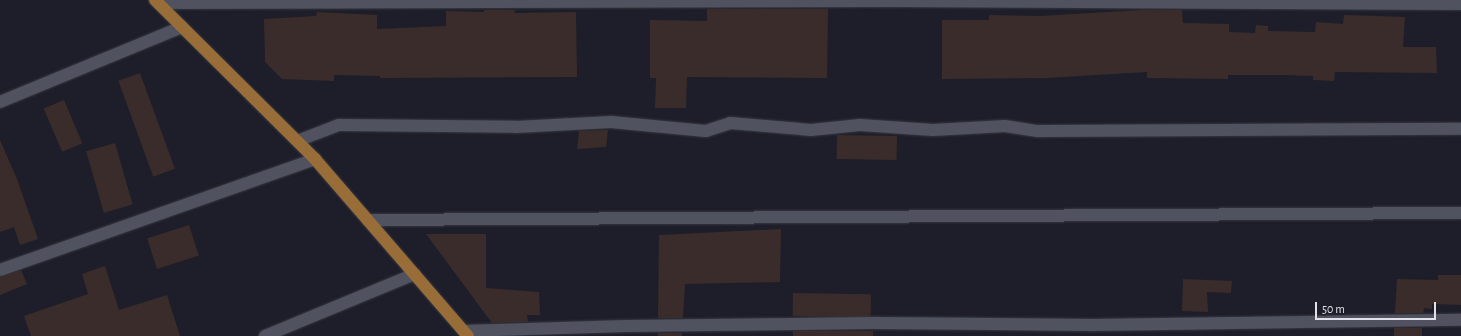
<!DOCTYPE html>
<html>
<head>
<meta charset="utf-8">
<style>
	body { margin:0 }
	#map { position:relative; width:1461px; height:336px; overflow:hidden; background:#1d1e29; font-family:"Alegreya Sans",sans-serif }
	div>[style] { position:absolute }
	.building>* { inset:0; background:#3a2c2a; transform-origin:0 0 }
	.roads { filter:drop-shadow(0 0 1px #373841) drop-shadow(0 0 1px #373841) }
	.minor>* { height:12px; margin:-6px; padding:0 6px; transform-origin:6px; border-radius:6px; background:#50525f }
	.major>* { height:12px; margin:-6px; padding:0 6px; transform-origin:6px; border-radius:6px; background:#986d38 }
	span { translate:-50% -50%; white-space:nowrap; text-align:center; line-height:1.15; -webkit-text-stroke:3px #1d1e29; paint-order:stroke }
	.scale { position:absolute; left:1315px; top:302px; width:121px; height:18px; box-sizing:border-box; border:2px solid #e0e1e9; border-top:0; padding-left:5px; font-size:12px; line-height:14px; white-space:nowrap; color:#e0e1e9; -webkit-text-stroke:3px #1d1e29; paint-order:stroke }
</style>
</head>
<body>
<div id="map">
	<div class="building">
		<i style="clip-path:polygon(707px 9px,828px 9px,827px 78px,687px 77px,686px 108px,655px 108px,656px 78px,650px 78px,650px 20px,707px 21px)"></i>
		<i style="clip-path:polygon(484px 10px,515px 10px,514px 13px,576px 12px,577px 77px,380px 78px,380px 76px,334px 75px,334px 81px,282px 79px,265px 62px,264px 19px,316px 16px,317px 12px,377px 15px,377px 29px,446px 26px,446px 11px,484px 12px)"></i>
		<i style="clip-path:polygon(1143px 10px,1182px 10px,1183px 23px,1229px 24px,1229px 32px,1255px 33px,1256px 25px,1268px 26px,1268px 31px,1315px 32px,1316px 22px,1343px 24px,1344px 15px,1405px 17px,1403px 47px,1436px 47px,1437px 73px,1335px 72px,1334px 81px,1313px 80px,1313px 76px,1285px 75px,1228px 75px,1228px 79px,1147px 78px,1147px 72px,1046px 78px,942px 79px,942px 20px,989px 20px,989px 15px,1040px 16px)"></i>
		<i style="left:140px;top:73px;width:102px;height:23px;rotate:70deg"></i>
		<i style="left:64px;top:100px;width:47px;height:22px;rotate:67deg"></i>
		<i style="clip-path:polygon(608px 130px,606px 147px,577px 149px,579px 131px)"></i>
		<i style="left:837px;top:135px;width:60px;height:24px;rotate:1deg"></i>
		<i style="clip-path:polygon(0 140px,17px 179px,38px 239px,20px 245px,14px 227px,0 232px)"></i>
		<i style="left:115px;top:143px;width:64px;height:30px;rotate:74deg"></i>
		<i style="left:189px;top:225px;width:32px;height:44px;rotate:72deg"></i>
		<i style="clip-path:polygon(781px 229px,780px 282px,685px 284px,683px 318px,658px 318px,659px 235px)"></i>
		<i style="clip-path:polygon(426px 234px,486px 234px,486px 288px,539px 292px,540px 315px,527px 315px,528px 322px,492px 323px)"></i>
		<i style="clip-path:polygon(105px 266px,119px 310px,167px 295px,180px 336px,31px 336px,24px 316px,88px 294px,82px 274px)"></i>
		<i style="clip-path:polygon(21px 270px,27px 284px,0 295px,0 277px)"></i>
		<i style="clip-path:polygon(1438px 275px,1461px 275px,1461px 305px,1432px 304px,1432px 309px,1424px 308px,1423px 313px,1395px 313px,1397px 279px,1438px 280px)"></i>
		<i style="clip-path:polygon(1183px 279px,1232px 281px,1231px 293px,1207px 292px,1208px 312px,1182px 311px)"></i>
		<i style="left:793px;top:293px;width:78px;height:23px;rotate:1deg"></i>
		<i style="left:1394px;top:328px;width:28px;height:8px"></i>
		<i style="left:793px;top:331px;width:80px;height:5px"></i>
		<i style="left:658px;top:333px;width:24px;height:3px"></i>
	</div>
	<div class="roads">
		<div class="minor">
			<i style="left:158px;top:3px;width:735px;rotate:-0.16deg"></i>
			<i style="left:893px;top:1px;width:568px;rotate:0.3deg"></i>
			<i style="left:0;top:102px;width:197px;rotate:-22.4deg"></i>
			<i style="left:297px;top:141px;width:45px;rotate:-20.9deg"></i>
			<i style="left:339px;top:125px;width:177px;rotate:0.6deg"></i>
			<i style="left:516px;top:127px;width:95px;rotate:-3deg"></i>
			<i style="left:611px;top:122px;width:95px;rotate:5.4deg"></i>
			<i style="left:706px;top:131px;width:25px;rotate:-18deg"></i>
			<i style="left:730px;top:123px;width:81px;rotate:4.9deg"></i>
			<i style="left:811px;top:130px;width:49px;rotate:-5.8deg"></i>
			<i style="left:860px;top:125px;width:73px;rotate:3.9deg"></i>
			<i style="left:933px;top:130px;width:72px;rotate:-3.2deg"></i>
			<i style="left:1005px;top:126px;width:33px;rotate:9deg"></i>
			<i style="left:1038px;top:131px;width:423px;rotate:-0.3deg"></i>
			<i style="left:368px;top:220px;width:1093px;rotate:-0.37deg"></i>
			<i style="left:0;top:270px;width:334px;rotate:-19.4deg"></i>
			<i style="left:464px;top:331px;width:162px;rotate:-1.8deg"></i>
			<i style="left:626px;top:326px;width:248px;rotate:-0.7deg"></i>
			<i style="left:874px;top:323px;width:219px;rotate:0.5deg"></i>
			<i style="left:1093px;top:325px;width:368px;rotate:-0.8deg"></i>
			<i style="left:265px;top:336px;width:162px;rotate:-22.5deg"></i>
		</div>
		<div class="major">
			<i style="left:155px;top:0;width:226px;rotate:44.8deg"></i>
			<i style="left:315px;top:159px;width:234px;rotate:49.2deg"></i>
		</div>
	</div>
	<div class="scale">50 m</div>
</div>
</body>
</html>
